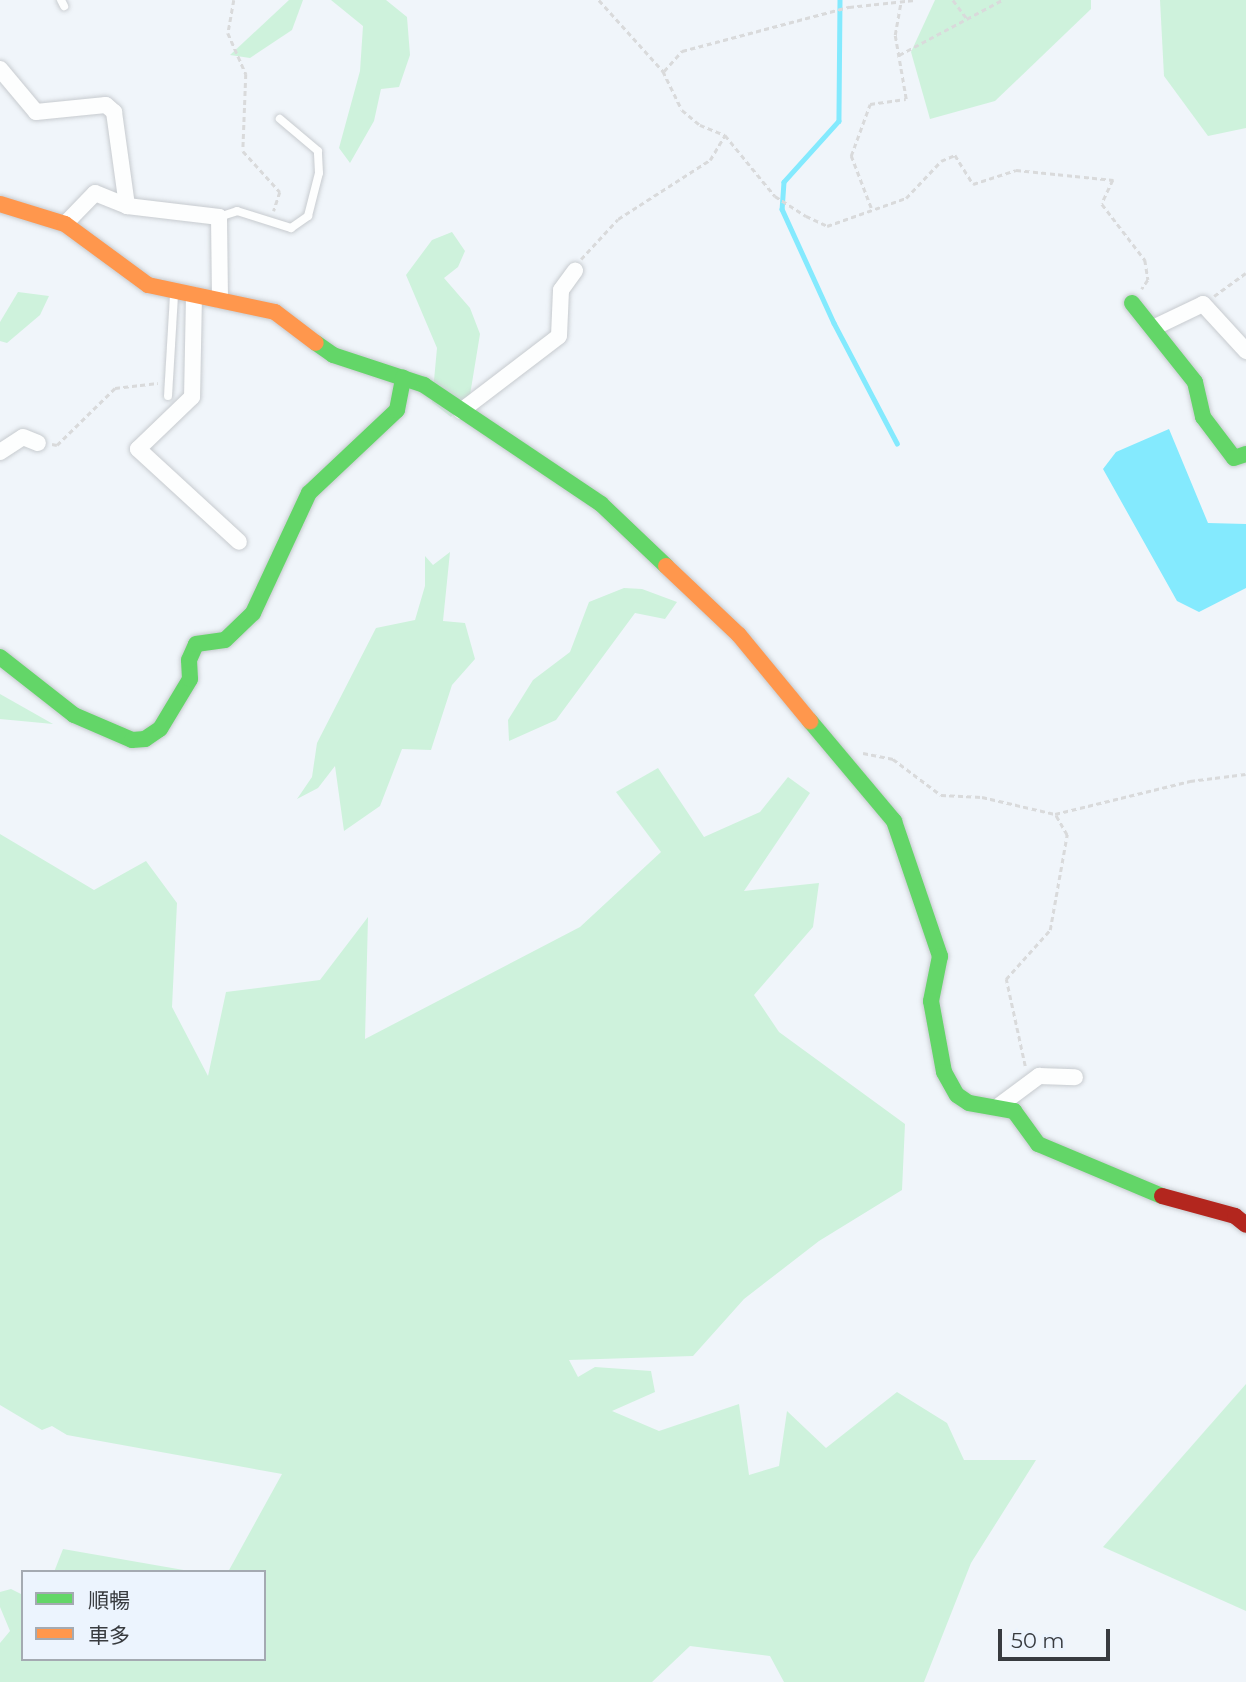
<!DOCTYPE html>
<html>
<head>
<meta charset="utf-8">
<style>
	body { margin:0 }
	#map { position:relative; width:1246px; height:1682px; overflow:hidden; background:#f0f5fa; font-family:Montserrat,"Noto Sans TC",sans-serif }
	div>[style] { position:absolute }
	.green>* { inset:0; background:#cef2dc }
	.water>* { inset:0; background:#84eafe }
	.stream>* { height:4.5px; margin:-2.25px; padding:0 2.25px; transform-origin:2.25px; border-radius:2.25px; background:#84eafe }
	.path>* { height:2.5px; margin-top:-1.25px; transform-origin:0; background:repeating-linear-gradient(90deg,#d9dadb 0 5px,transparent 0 8.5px) }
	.roads { filter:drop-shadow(0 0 2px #c7cbcf) drop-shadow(0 0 2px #c7cbcf) }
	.lane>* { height:8px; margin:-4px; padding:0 4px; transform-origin:4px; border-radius:4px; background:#fdfefe }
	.street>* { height:16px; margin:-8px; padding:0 8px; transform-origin:8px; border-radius:8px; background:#fdfefe }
	.fast>* { height:16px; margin:-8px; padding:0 8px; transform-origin:8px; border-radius:8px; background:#63d668 }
	.slow>* { height:16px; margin:-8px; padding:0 8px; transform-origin:8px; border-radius:8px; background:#ff974d }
	.jam>* { height:16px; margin:-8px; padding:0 8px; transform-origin:8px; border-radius:8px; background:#b3261e }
	span { translate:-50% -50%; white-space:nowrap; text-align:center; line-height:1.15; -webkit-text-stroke:7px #ecf4fe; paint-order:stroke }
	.legend { position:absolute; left:21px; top:1570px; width:245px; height:91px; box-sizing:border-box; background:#ecf4fe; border:2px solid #a4aab2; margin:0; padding:9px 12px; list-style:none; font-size:21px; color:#383b3f }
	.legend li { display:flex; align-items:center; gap:14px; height:35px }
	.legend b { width:35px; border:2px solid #a4aab2 }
	.scale { position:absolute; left:998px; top:1629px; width:112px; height:32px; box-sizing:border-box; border:4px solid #383b3f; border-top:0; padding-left:9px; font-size:21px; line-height:24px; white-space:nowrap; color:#383b3f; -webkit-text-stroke:5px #ecf4fe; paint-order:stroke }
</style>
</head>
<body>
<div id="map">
	<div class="green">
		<i style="clip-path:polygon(289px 0,303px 0,292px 30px,250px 58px,230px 55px)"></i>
		<i style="clip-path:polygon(331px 0,386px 0,407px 17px,410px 55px,399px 87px,381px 89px,374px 121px,350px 163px,339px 148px,360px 71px,363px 26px)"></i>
		<i style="clip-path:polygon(935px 0,1091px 0,1091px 9px,995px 101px,930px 119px,911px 52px)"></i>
		<i style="clip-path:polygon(1160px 0,1246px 0,1246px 128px,1208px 136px,1164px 76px)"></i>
		<i style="clip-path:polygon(452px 232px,465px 251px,458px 267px,444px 278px,470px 308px,480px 334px,470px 395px,451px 417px,432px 402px,437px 348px,406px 275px,432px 240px)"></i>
		<i style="clip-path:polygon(18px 292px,49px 296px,40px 315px,7px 343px,0 341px,0 322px)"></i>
		<i style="clip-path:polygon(450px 552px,443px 621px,465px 623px,475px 659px,452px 685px,431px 750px,402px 749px,380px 806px,344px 831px,335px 766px,318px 788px,297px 799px,312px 777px,317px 743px,376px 628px,415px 620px,425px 586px,425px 556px,433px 565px)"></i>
		<i style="clip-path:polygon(624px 588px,642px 589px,677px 602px,665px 619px,635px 613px,556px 720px,509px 741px,508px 720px,533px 680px,570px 652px,589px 602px)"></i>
		<i style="clip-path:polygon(0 694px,53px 724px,0 719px)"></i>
		<i style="clip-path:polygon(658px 768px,704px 837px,760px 812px,788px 777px,810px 793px,744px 891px,819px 883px,813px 927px,754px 995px,779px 1032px,905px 1124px,902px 1190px,819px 1241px,744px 1299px,693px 1356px,569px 1360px,578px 1377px,595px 1367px,651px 1371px,655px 1392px,612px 1411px,659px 1431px,739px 1404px,749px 1475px,779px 1466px,787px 1411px,826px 1448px,897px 1392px,947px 1423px,964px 1460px,1036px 1460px,971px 1563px,924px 1682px,784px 1682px,770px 1656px,690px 1646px,652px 1682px,0 1682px,0 1643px,10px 1631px,0 1607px,0 1592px,11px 1589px,23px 1595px,23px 1659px,264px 1659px,264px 1572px,228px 1572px,282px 1474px,67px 1435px,52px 1426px,42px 1430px,0 1405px,0 834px,94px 890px,146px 861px,177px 903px,172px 1007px,208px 1076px,226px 992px,320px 980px,368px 917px,365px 1039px,580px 927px,661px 852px,616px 792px)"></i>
		<i style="clip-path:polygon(1246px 1384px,1246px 1611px,1103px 1547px)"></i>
		<i style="clip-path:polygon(63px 1549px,195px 1572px,54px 1572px)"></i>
	</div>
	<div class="water">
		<i style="clip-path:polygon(1169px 429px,1208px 523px,1246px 524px,1246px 588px,1199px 612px,1177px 601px,1103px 469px,1116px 452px)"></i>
	</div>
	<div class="stream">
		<i style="left:840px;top:0;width:121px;rotate:90.5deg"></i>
		<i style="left:839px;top:121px;width:82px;rotate:132deg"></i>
		<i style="left:784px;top:182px;width:27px;rotate:94deg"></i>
		<i style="left:782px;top:209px;width:125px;rotate:65.5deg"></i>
		<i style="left:834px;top:323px;width:136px;rotate:62.3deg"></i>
	</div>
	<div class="path">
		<i style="left:234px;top:0;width:34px;rotate:100deg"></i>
		<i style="left:228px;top:33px;width:45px;rotate:66.3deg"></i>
		<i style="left:246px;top:74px;width:77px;rotate:92.2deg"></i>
		<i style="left:243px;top:151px;width:55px;rotate:47.9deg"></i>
		<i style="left:280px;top:192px;width:20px;rotate:108deg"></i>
		<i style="left:599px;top:0;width:96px;rotate:48deg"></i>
		<i style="left:663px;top:71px;width:43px;rotate:64deg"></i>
		<i style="left:682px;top:110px;width:23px;rotate:40deg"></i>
		<i style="left:700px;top:125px;width:27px;rotate:22deg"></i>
		<i style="left:725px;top:135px;width:79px;rotate:50.7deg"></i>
		<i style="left:775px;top:196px;width:37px;rotate:33deg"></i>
		<i style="left:806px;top:216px;width:23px;rotate:25deg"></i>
		<i style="left:827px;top:226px;width:84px;rotate:-19.5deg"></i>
		<i style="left:906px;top:198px;width:51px;rotate:-46.6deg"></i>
		<i style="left:941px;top:161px;width:15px;rotate:-23deg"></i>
		<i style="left:955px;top:155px;width:34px;rotate:58deg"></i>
		<i style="left:973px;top:184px;width:45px;rotate:-18deg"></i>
		<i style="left:1016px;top:170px;width:98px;rotate:5.9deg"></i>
		<i style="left:1113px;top:180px;width:26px;rotate:115deg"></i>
		<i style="left:1102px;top:204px;width:71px;rotate:52.5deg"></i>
		<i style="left:1145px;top:260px;width:20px;rotate:81deg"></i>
		<i style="left:1148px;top:280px;width:11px;rotate:124deg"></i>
		<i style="left:953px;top:0;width:25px;rotate:53deg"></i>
		<i style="left:899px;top:55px;width:117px;rotate:-28.1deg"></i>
		<i style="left:664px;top:71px;width:27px;rotate:-48deg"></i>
		<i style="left:682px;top:51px;width:173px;rotate:-14.8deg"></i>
		<i style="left:849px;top:7px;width:66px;rotate:-6.1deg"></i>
		<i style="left:871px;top:208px;width:56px;rotate:-111deg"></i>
		<i style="left:851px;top:156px;width:55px;rotate:-69.9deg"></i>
		<i style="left:870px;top:104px;width:36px;rotate:-8deg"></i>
		<i style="left:906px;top:99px;width:65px;rotate:-99.8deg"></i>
		<i style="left:895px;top:35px;width:34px;rotate:-80deg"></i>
		<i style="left:581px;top:259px;width:54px;rotate:-47.2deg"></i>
		<i style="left:618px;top:219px;width:109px;rotate:-32.7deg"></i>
		<i style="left:710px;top:160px;width:29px;rotate:-59deg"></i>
		<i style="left:1214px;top:296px;width:39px;rotate:-36deg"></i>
		<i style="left:52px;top:444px;width:5px;rotate:11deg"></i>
		<i style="left:57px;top:445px;width:81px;rotate:-44.5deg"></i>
		<i style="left:115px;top:388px;width:43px;rotate:-6.6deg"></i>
		<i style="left:863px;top:753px;width:31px;rotate:11deg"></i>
		<i style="left:893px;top:759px;width:60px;rotate:36.9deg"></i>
		<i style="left:941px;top:795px;width:41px;rotate:2.8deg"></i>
		<i style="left:982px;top:797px;width:75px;rotate:13.1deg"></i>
		<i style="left:1055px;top:814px;width:139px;rotate:-13.7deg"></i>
		<i style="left:1190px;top:781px;width:56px;rotate:-7.1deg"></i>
		<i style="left:1025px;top:1066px;width:89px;rotate:-102.3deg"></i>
		<i style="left:1006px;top:979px;width:66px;rotate:-48.1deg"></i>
		<i style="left:1050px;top:930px;width:97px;rotate:-79.9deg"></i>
		<i style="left:1067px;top:835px;width:24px;rotate:-120deg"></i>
	</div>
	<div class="roads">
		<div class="lane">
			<i style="left:61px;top:0;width:7px;rotate:63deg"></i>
			<i style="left:219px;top:217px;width:19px;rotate:-18deg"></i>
			<i style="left:237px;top:211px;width:57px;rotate:17.5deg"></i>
			<i style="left:291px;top:228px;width:21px;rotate:-35deg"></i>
			<i style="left:308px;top:216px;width:44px;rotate:-75.7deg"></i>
			<i style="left:319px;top:173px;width:22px;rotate:-93deg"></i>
			<i style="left:318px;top:151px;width:50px;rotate:-139.9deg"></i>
			<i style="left:168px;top:396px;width:102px;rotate:-86.6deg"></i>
		</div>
		<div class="street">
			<i style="left:0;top:69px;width:56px;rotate:50.1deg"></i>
			<i style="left:36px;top:112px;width:70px;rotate:-5.7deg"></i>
			<i style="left:106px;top:105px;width:11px;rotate:41deg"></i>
			<i style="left:114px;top:112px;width:95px;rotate:82.1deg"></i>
			<i style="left:65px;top:224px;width:43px;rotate:-45.9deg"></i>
			<i style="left:95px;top:193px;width:35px;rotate:22deg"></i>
			<i style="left:127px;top:206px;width:93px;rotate:6.8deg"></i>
			<i style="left:219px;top:217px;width:83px;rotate:89.3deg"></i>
			<i style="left:194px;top:295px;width:102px;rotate:91.1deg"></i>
			<i style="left:192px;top:397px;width:75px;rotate:136.1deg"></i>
			<i style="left:138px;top:449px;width:137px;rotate:42.6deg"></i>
			<i style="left:1155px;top:327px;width:53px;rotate:-25.6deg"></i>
			<i style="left:1203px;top:304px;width:64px;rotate:47.5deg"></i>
			<i style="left:461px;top:411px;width:123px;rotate:-37.4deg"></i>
			<i style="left:559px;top:336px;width:46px;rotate:-87.5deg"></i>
			<i style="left:561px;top:290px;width:24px;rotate:-54deg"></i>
			<i style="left:0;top:452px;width:27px;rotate:-33deg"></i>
			<i style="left:23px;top:437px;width:16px;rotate:22deg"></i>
			<i style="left:1000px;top:1105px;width:49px;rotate:-36.6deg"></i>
			<i style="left:1039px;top:1076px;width:36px;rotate:2deg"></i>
		</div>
		<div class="fast">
			<i style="left:1132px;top:303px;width:101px;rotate:51.4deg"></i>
			<i style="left:1195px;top:382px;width:36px;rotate:77deg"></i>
			<i style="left:1203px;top:417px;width:51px;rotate:52.9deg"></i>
			<i style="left:1234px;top:458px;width:13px;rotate:-18deg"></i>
			<i style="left:316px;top:343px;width:21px;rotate:35deg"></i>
			<i style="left:333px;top:355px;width:96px;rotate:18.2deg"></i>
			<i style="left:424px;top:385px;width:213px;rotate:33.9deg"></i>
			<i style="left:601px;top:504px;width:90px;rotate:43.6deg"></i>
			<i style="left:0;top:657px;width:94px;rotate:38.1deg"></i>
			<i style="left:74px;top:715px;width:63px;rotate:23.3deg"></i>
			<i style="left:132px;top:740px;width:13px;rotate:-4deg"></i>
			<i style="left:145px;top:739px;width:18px;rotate:-34deg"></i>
			<i style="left:160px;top:729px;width:58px;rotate:-59deg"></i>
			<i style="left:190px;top:679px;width:19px;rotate:-93deg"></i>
			<i style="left:189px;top:660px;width:17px;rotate:-66deg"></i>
			<i style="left:196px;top:644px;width:29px;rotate:-8deg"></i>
			<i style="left:225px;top:640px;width:39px;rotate:-44deg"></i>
			<i style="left:253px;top:613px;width:132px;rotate:-65deg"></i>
			<i style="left:309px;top:493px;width:121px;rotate:-43.3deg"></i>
			<i style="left:397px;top:410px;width:33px;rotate:-79deg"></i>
			<i style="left:810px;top:721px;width:131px;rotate:50deg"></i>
			<i style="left:894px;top:821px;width:143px;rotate:71.2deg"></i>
			<i style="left:940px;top:956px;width:46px;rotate:101.3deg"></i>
			<i style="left:931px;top:1001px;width:72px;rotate:79.6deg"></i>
			<i style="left:944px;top:1072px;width:26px;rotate:61deg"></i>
			<i style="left:957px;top:1095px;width:14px;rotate:34deg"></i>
			<i style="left:969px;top:1103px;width:46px;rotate:10.1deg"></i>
			<i style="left:1014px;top:1111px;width:41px;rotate:54deg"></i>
			<i style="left:1038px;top:1144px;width:134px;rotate:22.8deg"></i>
		</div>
		<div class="slow">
			<i style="left:0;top:204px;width:68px;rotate:17.1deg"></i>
			<i style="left:65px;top:224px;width:103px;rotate:36.3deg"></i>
			<i style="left:148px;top:285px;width:130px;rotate:12deg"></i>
			<i style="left:275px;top:312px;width:51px;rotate:37.1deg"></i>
			<i style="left:666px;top:566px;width:100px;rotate:43.4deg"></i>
			<i style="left:739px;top:635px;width:112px;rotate:50.5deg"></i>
		</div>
		<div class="jam">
			<i style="left:1162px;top:1196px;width:76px;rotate:15.3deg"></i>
			<i style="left:1235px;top:1216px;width:14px;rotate:39deg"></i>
		</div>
	</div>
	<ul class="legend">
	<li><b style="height:9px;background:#63d668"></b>順暢</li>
	<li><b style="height:9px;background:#ff974d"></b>車多</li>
	</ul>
	<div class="scale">50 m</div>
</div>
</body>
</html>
